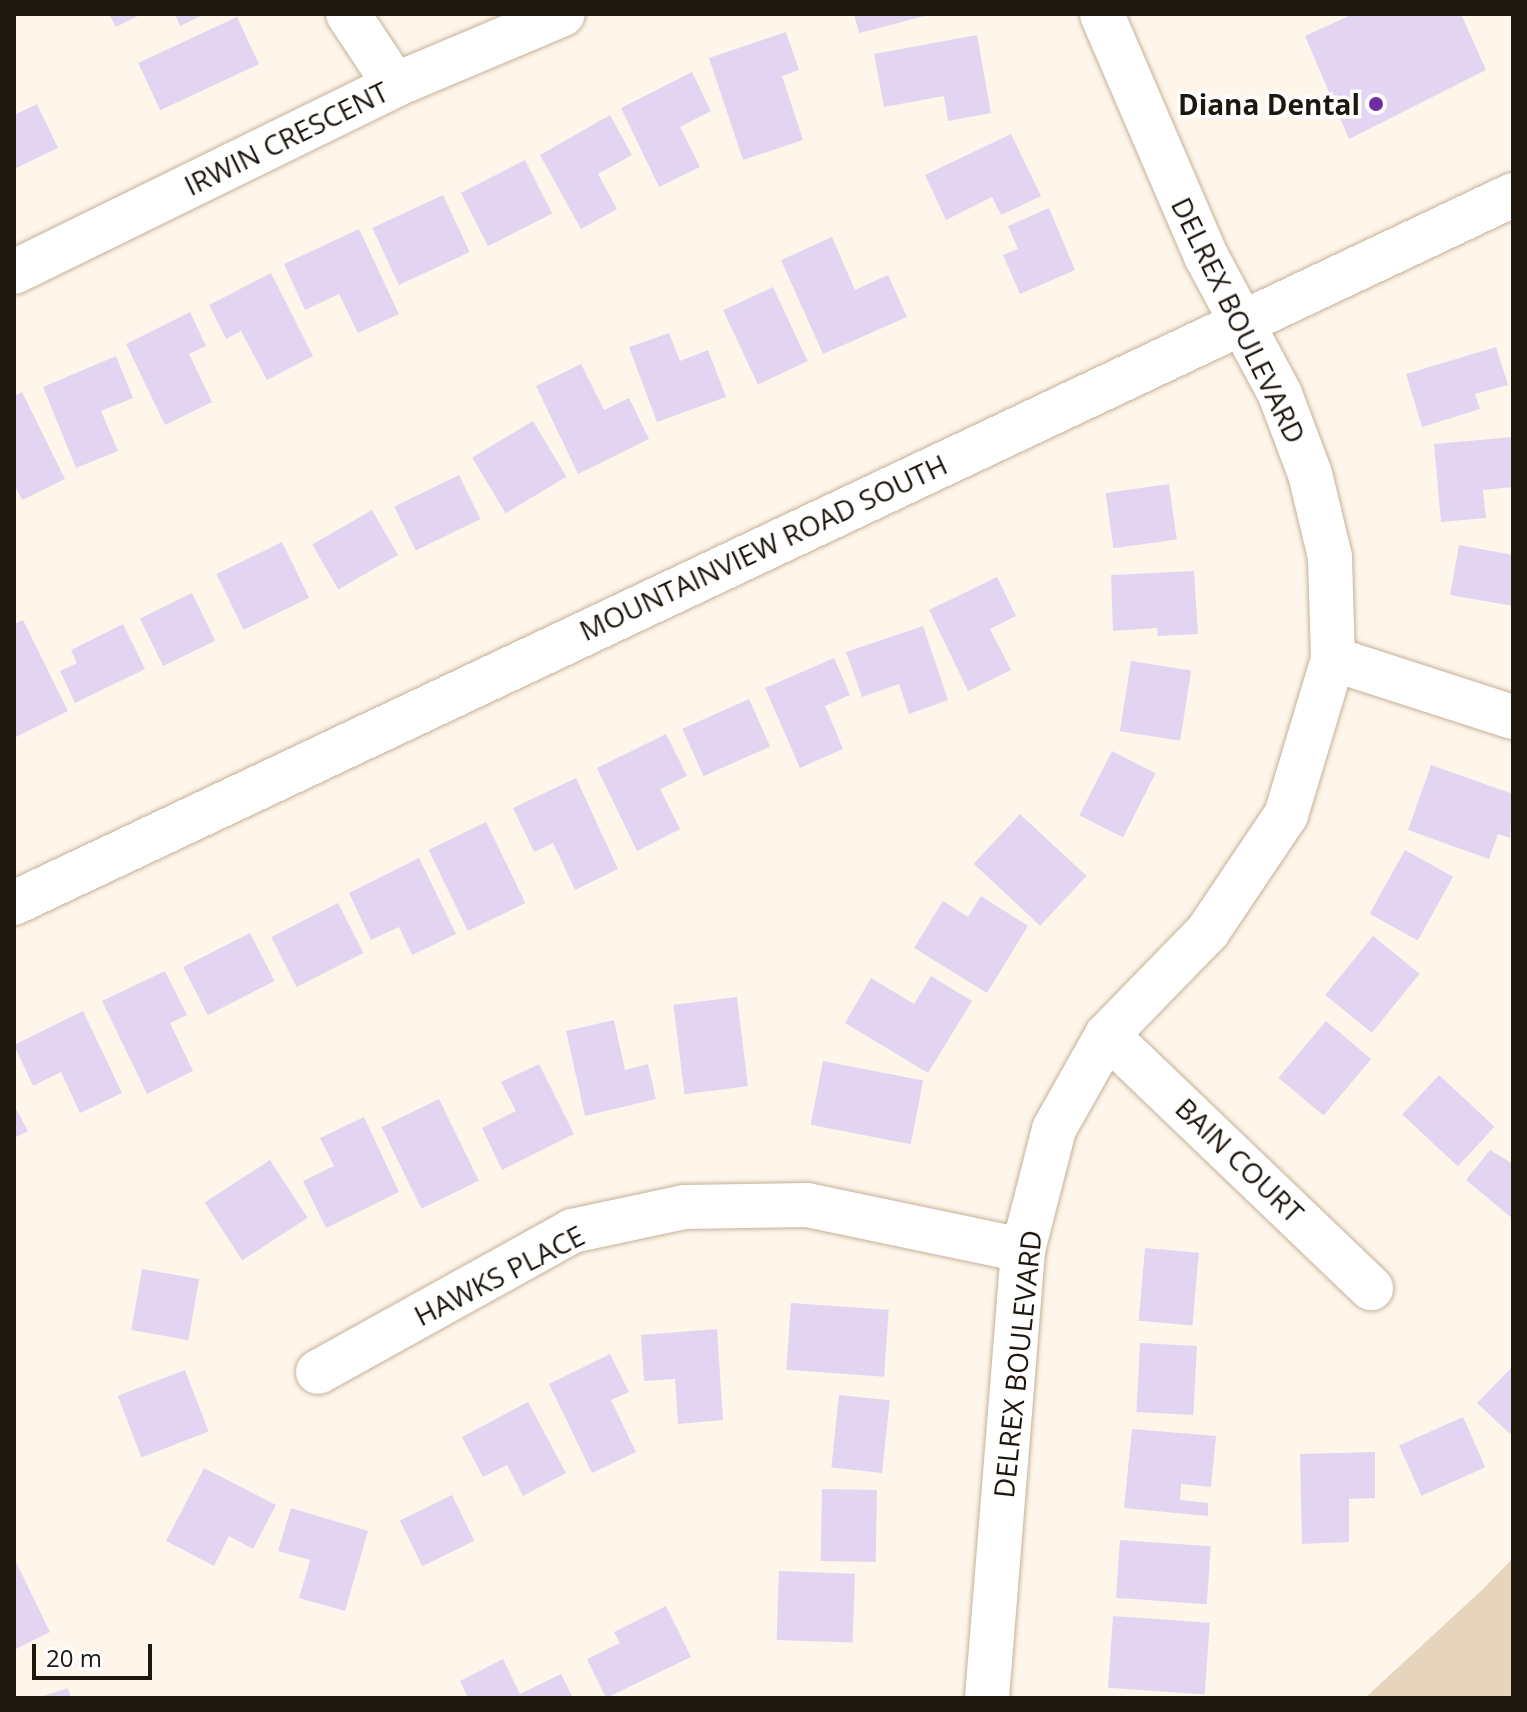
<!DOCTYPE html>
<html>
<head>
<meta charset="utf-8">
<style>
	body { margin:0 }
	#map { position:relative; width:1527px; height:1712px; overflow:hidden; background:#fef6eb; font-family:"Open Sans",sans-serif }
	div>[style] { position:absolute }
	.green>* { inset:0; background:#e7d4bd }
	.building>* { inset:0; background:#e3d5f1; transform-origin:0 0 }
	.roads { filter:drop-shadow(0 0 2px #c4b198) drop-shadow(0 0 2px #c4b198) }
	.minor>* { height:44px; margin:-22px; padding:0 22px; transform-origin:22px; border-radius:22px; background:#fff }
	.major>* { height:44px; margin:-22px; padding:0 22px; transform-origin:22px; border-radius:22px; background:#fff }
	.dots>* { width:22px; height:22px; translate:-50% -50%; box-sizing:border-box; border:4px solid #fff; border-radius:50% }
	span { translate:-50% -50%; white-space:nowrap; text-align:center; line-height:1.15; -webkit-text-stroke:7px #fff; paint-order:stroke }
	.poi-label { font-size:28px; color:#1e170e; font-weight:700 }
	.right { translate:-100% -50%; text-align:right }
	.street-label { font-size:28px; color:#1e170e }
	.frame { position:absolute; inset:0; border:16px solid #1e170e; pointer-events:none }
	.scale { position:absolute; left:32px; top:1644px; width:120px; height:36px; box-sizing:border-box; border:4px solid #1e170e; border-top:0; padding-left:10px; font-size:24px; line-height:28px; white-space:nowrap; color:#1e170e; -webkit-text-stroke:6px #fff; paint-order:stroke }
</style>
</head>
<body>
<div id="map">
	<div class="green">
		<i style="clip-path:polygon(1513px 1558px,1513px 1698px,1365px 1698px,1483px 1589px)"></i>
	</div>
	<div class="building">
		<i style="clip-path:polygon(109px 14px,142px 14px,116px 27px)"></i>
		<i style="clip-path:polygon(175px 14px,205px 14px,180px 26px)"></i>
		<i style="clip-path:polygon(854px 14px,929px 14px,929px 15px,859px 33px)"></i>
		<i style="clip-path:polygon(1353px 14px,1461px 14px,1486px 70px,1349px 139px,1305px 36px)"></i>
		<i style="left:237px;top:17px;width:52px;height:109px;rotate:65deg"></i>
		<i style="clip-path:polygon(786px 32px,799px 70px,782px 76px,803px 140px,743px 160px,709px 58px)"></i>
		<i style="clip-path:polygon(977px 35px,991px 113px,948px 121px,944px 96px,884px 107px,874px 54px)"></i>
		<i style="clip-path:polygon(692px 72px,711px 111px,680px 127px,700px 167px,659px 187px,621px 108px)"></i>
		<i style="clip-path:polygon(37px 104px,58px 148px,14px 169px,14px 115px)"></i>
		<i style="clip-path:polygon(610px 115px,632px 155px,598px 174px,617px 209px,581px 229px,540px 155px)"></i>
		<i style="clip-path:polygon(1011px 134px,1041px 196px,1001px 215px,992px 197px,946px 220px,925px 175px)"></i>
		<i style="left:525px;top:160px;width:60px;height:72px;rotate:63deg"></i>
		<i style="left:443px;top:195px;width:63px;height:78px;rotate:65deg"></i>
		<i style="clip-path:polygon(1049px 208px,1075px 270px,1020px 294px,1003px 255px,1018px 249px,1008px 226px)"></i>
		<i style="clip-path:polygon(359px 229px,399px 314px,358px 333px,339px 294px,305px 310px,284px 264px)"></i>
		<i style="clip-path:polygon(832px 237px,855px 290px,888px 275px,907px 317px,823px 354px,781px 260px)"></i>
		<i style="clip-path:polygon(271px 273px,313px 356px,267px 380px,241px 331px,226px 339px,209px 305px)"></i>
		<i style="left:773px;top:287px;width:82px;height:55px;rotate:65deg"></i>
		<i style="clip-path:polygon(190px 312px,206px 346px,189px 354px,212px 402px,165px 425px,126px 344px)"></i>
		<i style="clip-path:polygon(669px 333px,680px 361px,708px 350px,726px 397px,657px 422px,629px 347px)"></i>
		<i style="clip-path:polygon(1496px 347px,1508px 385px,1475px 394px,1480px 409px,1422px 427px,1406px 374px)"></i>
		<i style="clip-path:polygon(116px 356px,133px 398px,101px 411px,118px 451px,76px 468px,43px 387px)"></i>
		<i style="clip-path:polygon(581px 364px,604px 410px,629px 398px,649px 439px,578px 474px,536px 386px)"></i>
		<i style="clip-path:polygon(22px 392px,65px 479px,22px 500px,14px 484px,14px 396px)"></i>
		<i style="left:533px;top:421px;width:65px;height:71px;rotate:59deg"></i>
		<i style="clip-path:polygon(1513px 437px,1513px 487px,1483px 490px,1486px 518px,1441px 522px,1434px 444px)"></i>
		<i style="left:459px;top:475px;width:49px;height:72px;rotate:64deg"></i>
		<i style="left:1169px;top:484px;width:56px;height:64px;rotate:82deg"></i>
		<i style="left:372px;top:510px;width:52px;height:69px;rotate:60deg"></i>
		<i style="left:282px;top:542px;width:62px;height:73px;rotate:64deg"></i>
		<i style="clip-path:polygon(1459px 545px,1513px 555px,1513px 606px,1450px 595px)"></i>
		<i style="clip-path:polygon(1194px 571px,1198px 634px,1158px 636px,1157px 628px,1113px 631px,1111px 575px)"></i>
		<i style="clip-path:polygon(997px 577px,1016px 616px,990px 629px,1011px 670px,968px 691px,929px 610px)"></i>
		<i style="left:192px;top:593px;width:53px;height:58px;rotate:64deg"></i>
		<i style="clip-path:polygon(23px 620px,68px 711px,14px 738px,14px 624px)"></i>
		<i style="clip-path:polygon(123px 624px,145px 669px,75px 703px,60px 671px,77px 663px,71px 650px)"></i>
		<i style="clip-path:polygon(923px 626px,948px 700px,909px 714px,899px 684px,862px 697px,846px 652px)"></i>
		<i style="clip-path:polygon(834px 658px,850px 695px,825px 706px,843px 749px,800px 768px,765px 688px)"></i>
		<i style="left:1131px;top:661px;width:61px;height:71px;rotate:9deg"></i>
		<i style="left:749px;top:699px;width:52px;height:73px;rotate:66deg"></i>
		<i style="clip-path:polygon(666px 734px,687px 776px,660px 789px,680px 829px,637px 851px,597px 768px)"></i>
		<i style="left:1112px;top:751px;width:49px;height:72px;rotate:27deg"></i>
		<i style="clip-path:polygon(1431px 765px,1513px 794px,1510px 838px,1498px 834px,1489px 859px,1408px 830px)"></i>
		<i style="clip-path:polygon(576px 778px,618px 869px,575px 890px,553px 843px,534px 852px,513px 808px)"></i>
		<i style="left:1020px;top:814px;width:91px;height:68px;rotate:43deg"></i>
		<i style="left:486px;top:822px;width:90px;height:64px;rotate:64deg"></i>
		<i style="left:1405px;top:850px;width:55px;height:73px;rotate:29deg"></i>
		<i style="clip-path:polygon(419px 858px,456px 934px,412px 955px,399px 927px,371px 940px,349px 893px)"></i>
		<i style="clip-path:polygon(981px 896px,1028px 926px,987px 993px,914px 948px,943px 901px,968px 917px)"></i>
		<i style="left:338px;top:903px;width:56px;height:75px;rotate:63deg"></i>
		<i style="left:250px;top:933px;width:54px;height:75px;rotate:63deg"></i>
		<i style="left:1373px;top:936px;width:60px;height:76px;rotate:39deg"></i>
		<i style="clip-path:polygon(165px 971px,187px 1015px,170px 1023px,193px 1071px,147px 1094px,102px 1001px)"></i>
		<i style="clip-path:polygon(931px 976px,972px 1001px,928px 1073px,845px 1023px,871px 978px,914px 1004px)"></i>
		<i style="left:737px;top:997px;width:90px;height:64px;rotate:83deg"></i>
		<i style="clip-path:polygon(83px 1011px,122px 1093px,80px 1113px,61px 1072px,33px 1086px,14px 1045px)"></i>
		<i style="clip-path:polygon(614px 1020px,625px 1070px,648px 1064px,656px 1099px,585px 1116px,566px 1031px)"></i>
		<i style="left:1326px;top:1021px;width:59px;height:74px;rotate:40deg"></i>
		<i style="left:823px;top:1061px;width:102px;height:65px;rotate:11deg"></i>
		<i style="clip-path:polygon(539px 1064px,574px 1134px,502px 1170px,482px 1128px,516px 1111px,501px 1082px)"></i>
		<i style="left:1439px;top:1075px;width:76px;height:54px;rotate:43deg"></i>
		<i style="left:439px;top:1099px;width:91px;height:64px;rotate:64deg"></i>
		<i style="clip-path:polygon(14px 1105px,28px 1131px,14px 1138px)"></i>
		<i style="clip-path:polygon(364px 1117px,399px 1192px,326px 1228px,303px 1181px,334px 1166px,320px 1138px)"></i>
		<i style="clip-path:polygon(1490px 1150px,1513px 1164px,1513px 1219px,1466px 1180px)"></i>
		<i style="left:270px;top:1160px;width:69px;height:78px;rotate:57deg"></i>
		<i style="left:1145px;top:1248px;width:54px;height:73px;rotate:5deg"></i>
		<i style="left:142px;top:1269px;width:58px;height:62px;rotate:10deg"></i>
		<i style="left:791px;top:1303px;width:98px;height:67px;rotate:4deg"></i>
		<i style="clip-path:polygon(717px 1329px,723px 1420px,678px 1424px,675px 1379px,644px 1381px,641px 1335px)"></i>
		<i style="left:1140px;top:1343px;width:57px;height:69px;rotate:3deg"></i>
		<i style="clip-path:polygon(610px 1354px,629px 1392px,611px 1400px,636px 1452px,592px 1473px,549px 1384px)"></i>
		<i style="clip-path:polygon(1513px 1366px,1513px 1430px,1510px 1434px,1477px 1403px)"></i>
		<i style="left:185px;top:1370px;width:66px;height:72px;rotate:69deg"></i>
		<i style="left:839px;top:1395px;width:51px;height:73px;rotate:6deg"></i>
		<i style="clip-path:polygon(528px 1402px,566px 1473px,523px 1496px,507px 1465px,483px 1477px,462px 1437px)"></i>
		<i style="left:1463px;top:1417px;width:55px;height:70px;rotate:66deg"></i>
		<i style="clip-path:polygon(1132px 1429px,1216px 1436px,1211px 1487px,1181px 1484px,1180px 1500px,1208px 1503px,1208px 1516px,1124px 1508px)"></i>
		<i style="clip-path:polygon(1375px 1452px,1375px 1498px,1349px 1499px,1349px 1542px,1302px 1544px,1300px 1454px)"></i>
		<i style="clip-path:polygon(204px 1468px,276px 1505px,253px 1549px,229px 1536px,214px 1566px,166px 1541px)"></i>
		<i style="left:822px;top:1489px;width:55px;height:72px;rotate:1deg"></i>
		<i style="left:452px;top:1495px;width:51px;height:58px;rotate:64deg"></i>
		<i style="clip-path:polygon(291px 1508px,368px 1531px,345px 1611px,299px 1598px,310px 1560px,278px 1551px)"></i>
		<i style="left:1120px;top:1540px;width:91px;height:58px;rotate:4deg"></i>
		<i style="clip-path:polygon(14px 1558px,50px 1632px,14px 1650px)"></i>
		<i style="left:779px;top:1571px;width:76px;height:69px;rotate:2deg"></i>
		<i style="clip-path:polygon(666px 1606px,691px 1657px,606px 1698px,587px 1659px,620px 1643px,614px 1632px)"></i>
		<i style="left:1113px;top:1616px;width:97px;height:72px;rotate:4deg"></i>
		<i style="clip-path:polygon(503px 1659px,520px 1694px,561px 1674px,573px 1698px,468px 1698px,460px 1681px)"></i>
		<i style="clip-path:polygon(68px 1688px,71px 1698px,40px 1698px,40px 1697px)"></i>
	</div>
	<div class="roads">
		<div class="minor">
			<i style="left:348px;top:14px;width:85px;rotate:56.5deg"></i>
			<i style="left:14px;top:272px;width:424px;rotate:-26.1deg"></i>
			<i style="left:395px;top:85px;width:182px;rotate:-22.9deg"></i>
			<i style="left:1333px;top:659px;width:189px;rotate:17.9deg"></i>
			<i style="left:1107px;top:1035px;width:366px;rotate:43.8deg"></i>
			<i style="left:318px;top:1372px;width:291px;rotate:-29deg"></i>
			<i style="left:572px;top:1231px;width:115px;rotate:-12.1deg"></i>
			<i style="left:684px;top:1207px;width:123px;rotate:-0.9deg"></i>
			<i style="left:807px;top:1205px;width:221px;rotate:11.8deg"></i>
			<i style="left:987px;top:1698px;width:449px;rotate:-85.4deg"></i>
			<i style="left:1023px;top:1250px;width:125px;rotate:-75.6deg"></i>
			<i style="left:1054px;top:1129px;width:108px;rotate:-60.6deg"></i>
			<i style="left:1107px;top:1035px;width:145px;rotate:-45.8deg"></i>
			<i style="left:1208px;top:931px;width:140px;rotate:-56.1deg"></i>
			<i style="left:1286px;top:815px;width:163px;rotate:-73.2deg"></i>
			<i style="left:1333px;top:659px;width:102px;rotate:-91.7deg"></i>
			<i style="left:1330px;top:557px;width:85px;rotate:-103.5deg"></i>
			<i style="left:1310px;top:474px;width:85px;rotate:-110.6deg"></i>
			<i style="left:1280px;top:394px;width:157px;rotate:-118.2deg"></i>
			<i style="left:1206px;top:256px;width:263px;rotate:-113.3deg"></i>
		</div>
		<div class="major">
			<i style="left:14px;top:903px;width:1658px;rotate:-25.28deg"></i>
		</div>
	</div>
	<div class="dots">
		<i style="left:1376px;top:104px;background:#712ca0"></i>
	</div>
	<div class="poi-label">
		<span class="right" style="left:1360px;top:104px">Diana Dental</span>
	</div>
	<div class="street-label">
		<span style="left:286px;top:138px;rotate:-26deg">IRWIN CRESCENT</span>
		<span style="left:1239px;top:320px;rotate:64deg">DELREX BOULEVARD</span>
		<span style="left:763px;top:547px;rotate:-25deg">MOUNTAINVIEW ROAD SOUTH</span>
		<span style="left:1240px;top:1160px;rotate:44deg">BAIN COURT</span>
		<span style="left:499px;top:1275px;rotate:-27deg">HAWKS PLACE</span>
		<span style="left:1017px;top:1364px;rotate:-84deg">DELREX BOULEVARD</span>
	</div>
	<div class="frame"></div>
	<div class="scale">20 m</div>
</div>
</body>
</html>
